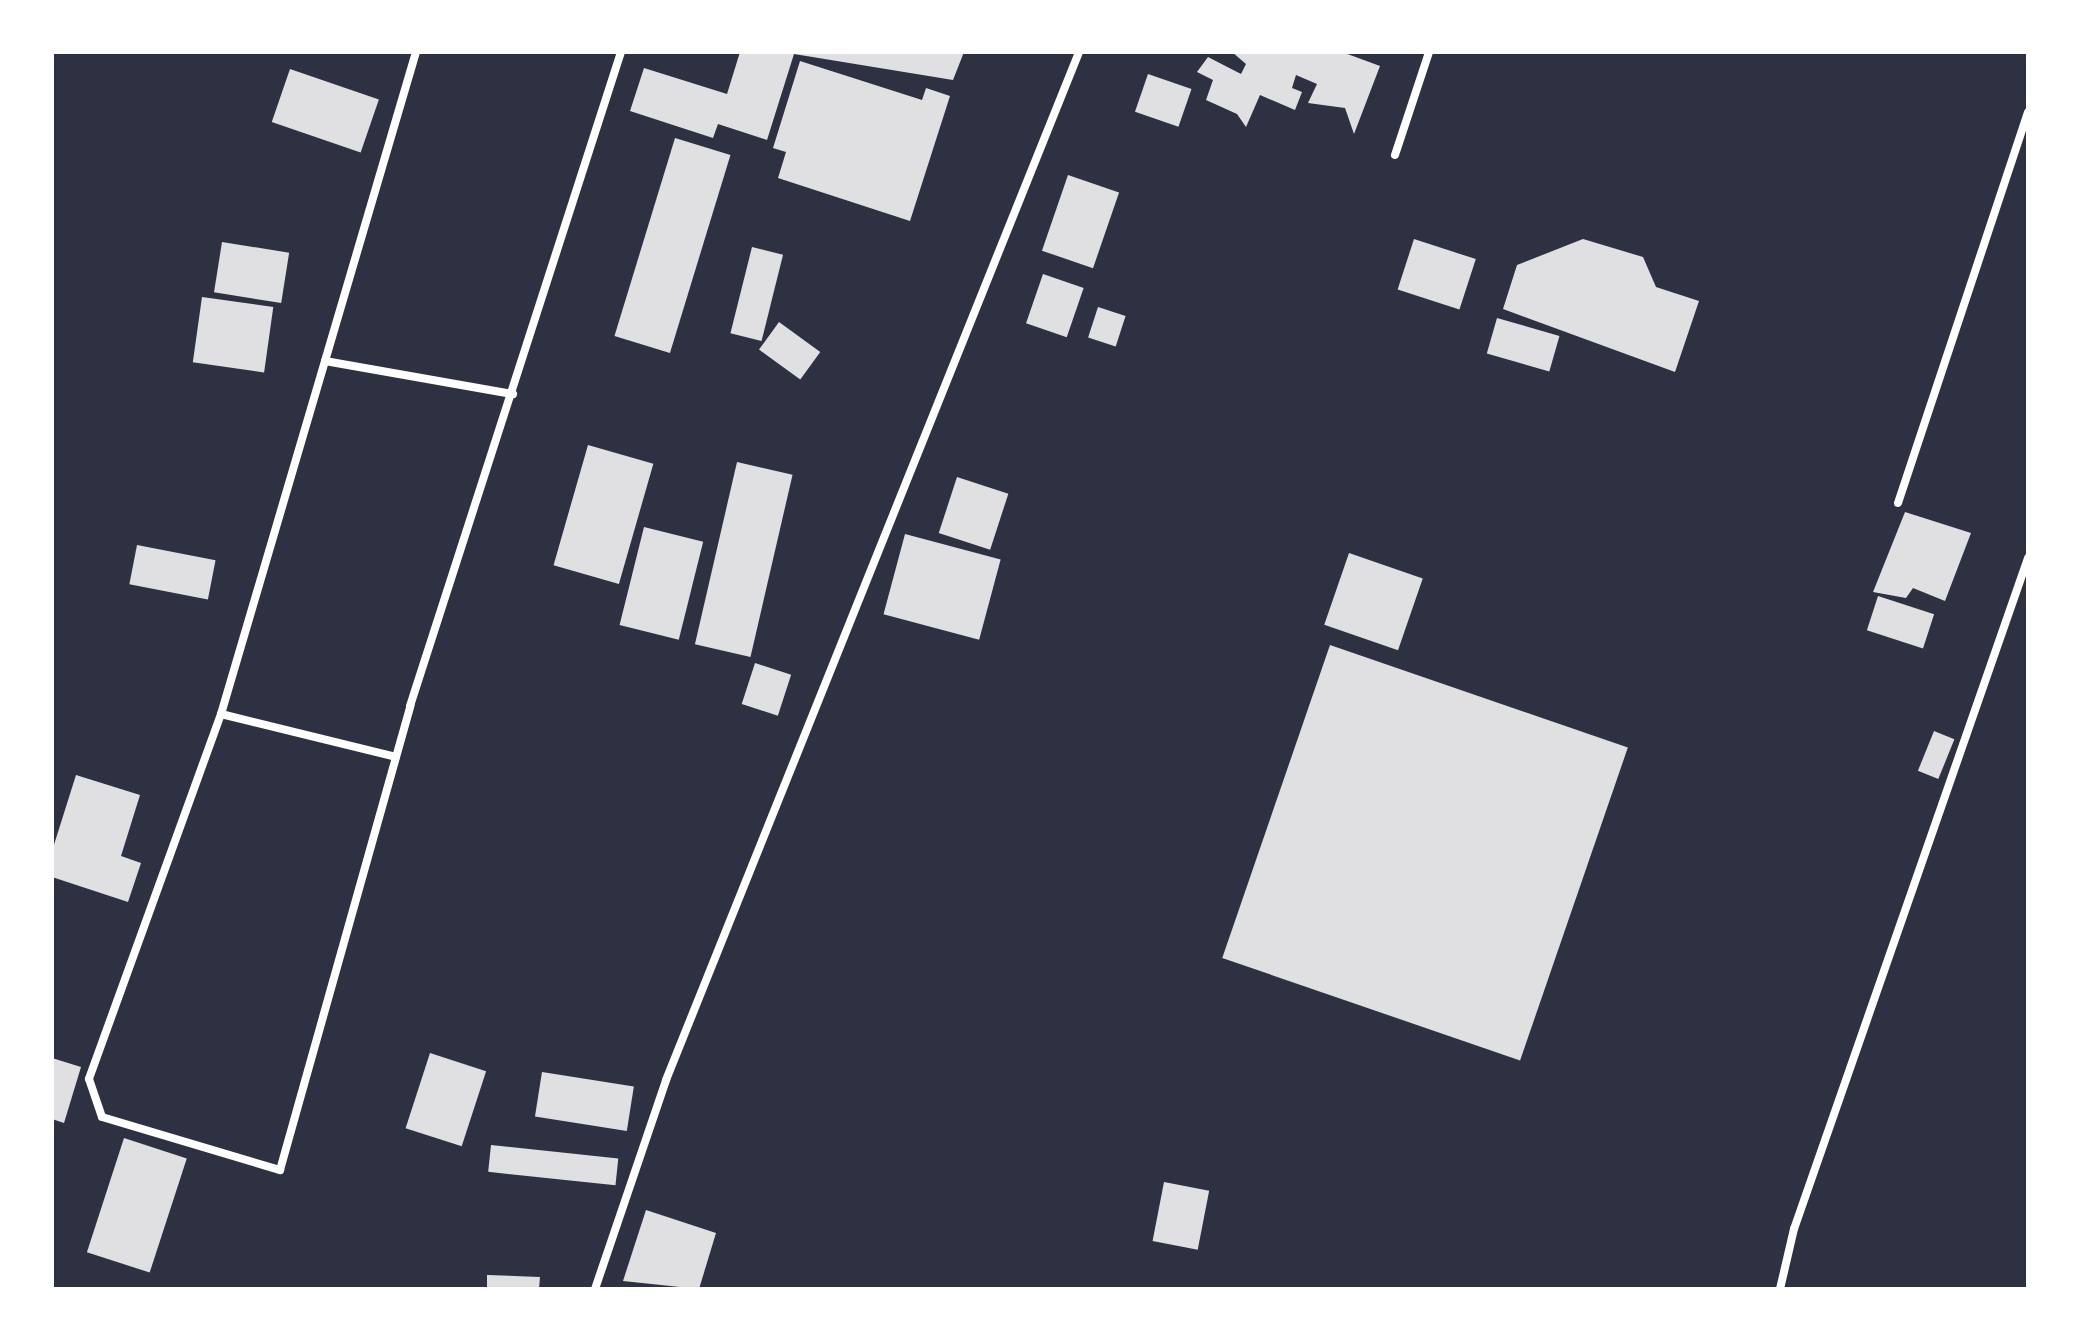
<!DOCTYPE html>
<html>
<head>
<meta charset="utf-8">
<style>
	body { margin:0 }
	#map { position:relative; width:2080px; height:1341px; overflow:hidden; background:#2d3142; font-family:Rubik,sans-serif }
	div>[style] { position:absolute }
	.building>* { inset:0; background:#e0e0e3; transform-origin:0 0 }
	.minor>* { height:8px; margin:-4px; padding:0 4px; transform-origin:4px; border-radius:4px; background:#fff }
	span { translate:-50% -50%; white-space:nowrap; text-align:center; line-height:1.15; -webkit-text-stroke:6px #fff; paint-order:stroke }
	.frame { position:absolute; inset:0; border:54px solid #fff; pointer-events:none }
</style>
</head>
<body>
<div id="map">
	<div class="building">
		<i style="clip-path:polygon(740px 52px,772px 53px,964px 52px,953px 80px,794px 54px,767px 140px,718px 124px,713px 138px,630px 111px,644px 68px,727px 94px)"></i>
		<i style="clip-path:polygon(1232px 52px,1342px 52px,1380px 66px,1354px 134px,1345px 108px,1308px 103px,1317px 84px,1296px 75px,1292px 88px,1302px 92px,1295px 110px,1260px 95px,1246px 127px,1237px 114px,1206px 100px,1213px 80px,1197px 72px,1208px 57px,1241px 74px,1246px 64px)"></i>
		<i style="clip-path:polygon(800px 61px,922px 100px,926px 88px,950px 96px,910px 221px,778px 178px,786px 152px,773px 148px)"></i>
		<i style="left:290px;top:69px;width:94px;height:56px;rotate:19deg"></i>
		<i style="left:1148px;top:74px;width:46px;height:40px;rotate:19deg"></i>
		<i style="left:675px;top:138px;width:58px;height:207px;rotate:17deg"></i>
		<i style="left:1068px;top:175px;width:54px;height:80px;rotate:19deg"></i>
		<i style="left:1414px;top:239px;width:65px;height:53px;rotate:18deg"></i>
		<i style="clip-path:polygon(1583px 239px,1643px 257px,1656px 287px,1699px 301px,1675px 372px,1503px 309px,1517px 265px)"></i>
		<i style="left:222px;top:242px;width:68px;height:51px;rotate:9deg"></i>
		<i style="left:752px;top:247px;width:32px;height:89px;rotate:14deg"></i>
		<i style="left:1043px;top:274px;width:43px;height:52px;rotate:19deg"></i>
		<i style="left:202px;top:297px;width:72px;height:66px;rotate:8deg"></i>
		<i style="left:1098px;top:307px;width:29px;height:32px;rotate:18deg"></i>
		<i style="left:1497px;top:318px;width:65px;height:37px;rotate:16deg"></i>
		<i style="left:779px;top:322px;width:51px;height:34px;rotate:36deg"></i>
		<i style="left:588px;top:445px;width:68px;height:125px;rotate:16deg"></i>
		<i style="left:737px;top:462px;width:57px;height:187px;rotate:13deg"></i>
		<i style="left:957px;top:477px;width:54px;height:59px;rotate:18deg"></i>
		<i style="clip-path:polygon(1905px 512px,1971px 533px,1945px 601px,1913px 588px,1906px 598px,1873px 592px)"></i>
		<i style="left:644px;top:527px;width:61px;height:101px;rotate:14deg"></i>
		<i style="left:905px;top:534px;width:99px;height:83px;rotate:15deg"></i>
		<i style="left:137px;top:545px;width:80px;height:40px;rotate:11deg"></i>
		<i style="left:1349px;top:553px;width:78px;height:76px;rotate:19deg"></i>
		<i style="left:1878px;top:596px;width:59px;height:36px;rotate:18deg"></i>
		<i style="left:1330px;top:645px;width:315px;height:331px;rotate:19deg"></i>
		<i style="left:755px;top:663px;width:38px;height:43px;rotate:18deg"></i>
		<i style="left:1934px;top:731px;width:22px;height:43px;rotate:22deg"></i>
		<i style="clip-path:polygon(76px 775px,140px 795px,121px 856px,141px 863px,128px 902px,52px 877px,52px 851px)"></i>
		<i style="left:430px;top:1053px;width:59px;height:79px;rotate:18deg"></i>
		<i style="clip-path:polygon(52px 1058px,81px 1067px,64px 1123px,52px 1119px)"></i>
		<i style="left:542px;top:1072px;width:93px;height:45px;rotate:9deg"></i>
		<i style="left:124px;top:1138px;width:66px;height:120px;rotate:18deg"></i>
		<i style="left:491px;top:1145px;width:128px;height:27px;rotate:6deg"></i>
		<i style="left:1164px;top:1182px;width:46px;height:60px;rotate:11deg"></i>
		<i style="clip-path:polygon(646px 1210px,716px 1233px,699px 1289px,623px 1281px)"></i>
		<i style="clip-path:polygon(487px 1275px,540px 1277px,539px 1289px,487px 1289px)"></i>
	</div>
	<div class="minor">
		<i style="left:416px;top:52px;width:690px;rotate:106.41deg"></i>
		<i style="left:221px;top:714px;width:388px;rotate:109.9deg"></i>
		<i style="left:89px;top:1079px;width:40px;rotate:71.1deg"></i>
		<i style="left:102px;top:1117px;width:186px;rotate:16.6deg"></i>
		<i style="left:280px;top:1170px;width:482px;rotate:-74.3deg"></i>
		<i style="left:410px;top:706px;width:687px;rotate:-72.12deg"></i>
		<i style="left:1395px;top:155px;width:108px;rotate:-71.7deg"></i>
		<i style="left:325px;top:361px;width:191px;rotate:10deg"></i>
		<i style="left:1898px;top:503px;width:412px;rotate:-71.6deg"></i>
		<i style="left:221px;top:714px;width:180px;rotate:13.8deg"></i>
		<i style="left:595px;top:1289px;width:221px;rotate:-71.2deg"></i>
		<i style="left:666px;top:1080px;width:1108px;rotate:-68.11deg"></i>
		<i style="left:1780px;top:1289px;width:62px;rotate:-76.9deg"></i>
		<i style="left:1794px;top:1229px;width:711px;rotate:-70.77deg"></i>
	</div>
	<div class="frame"></div>
</div>
</body>
</html>
